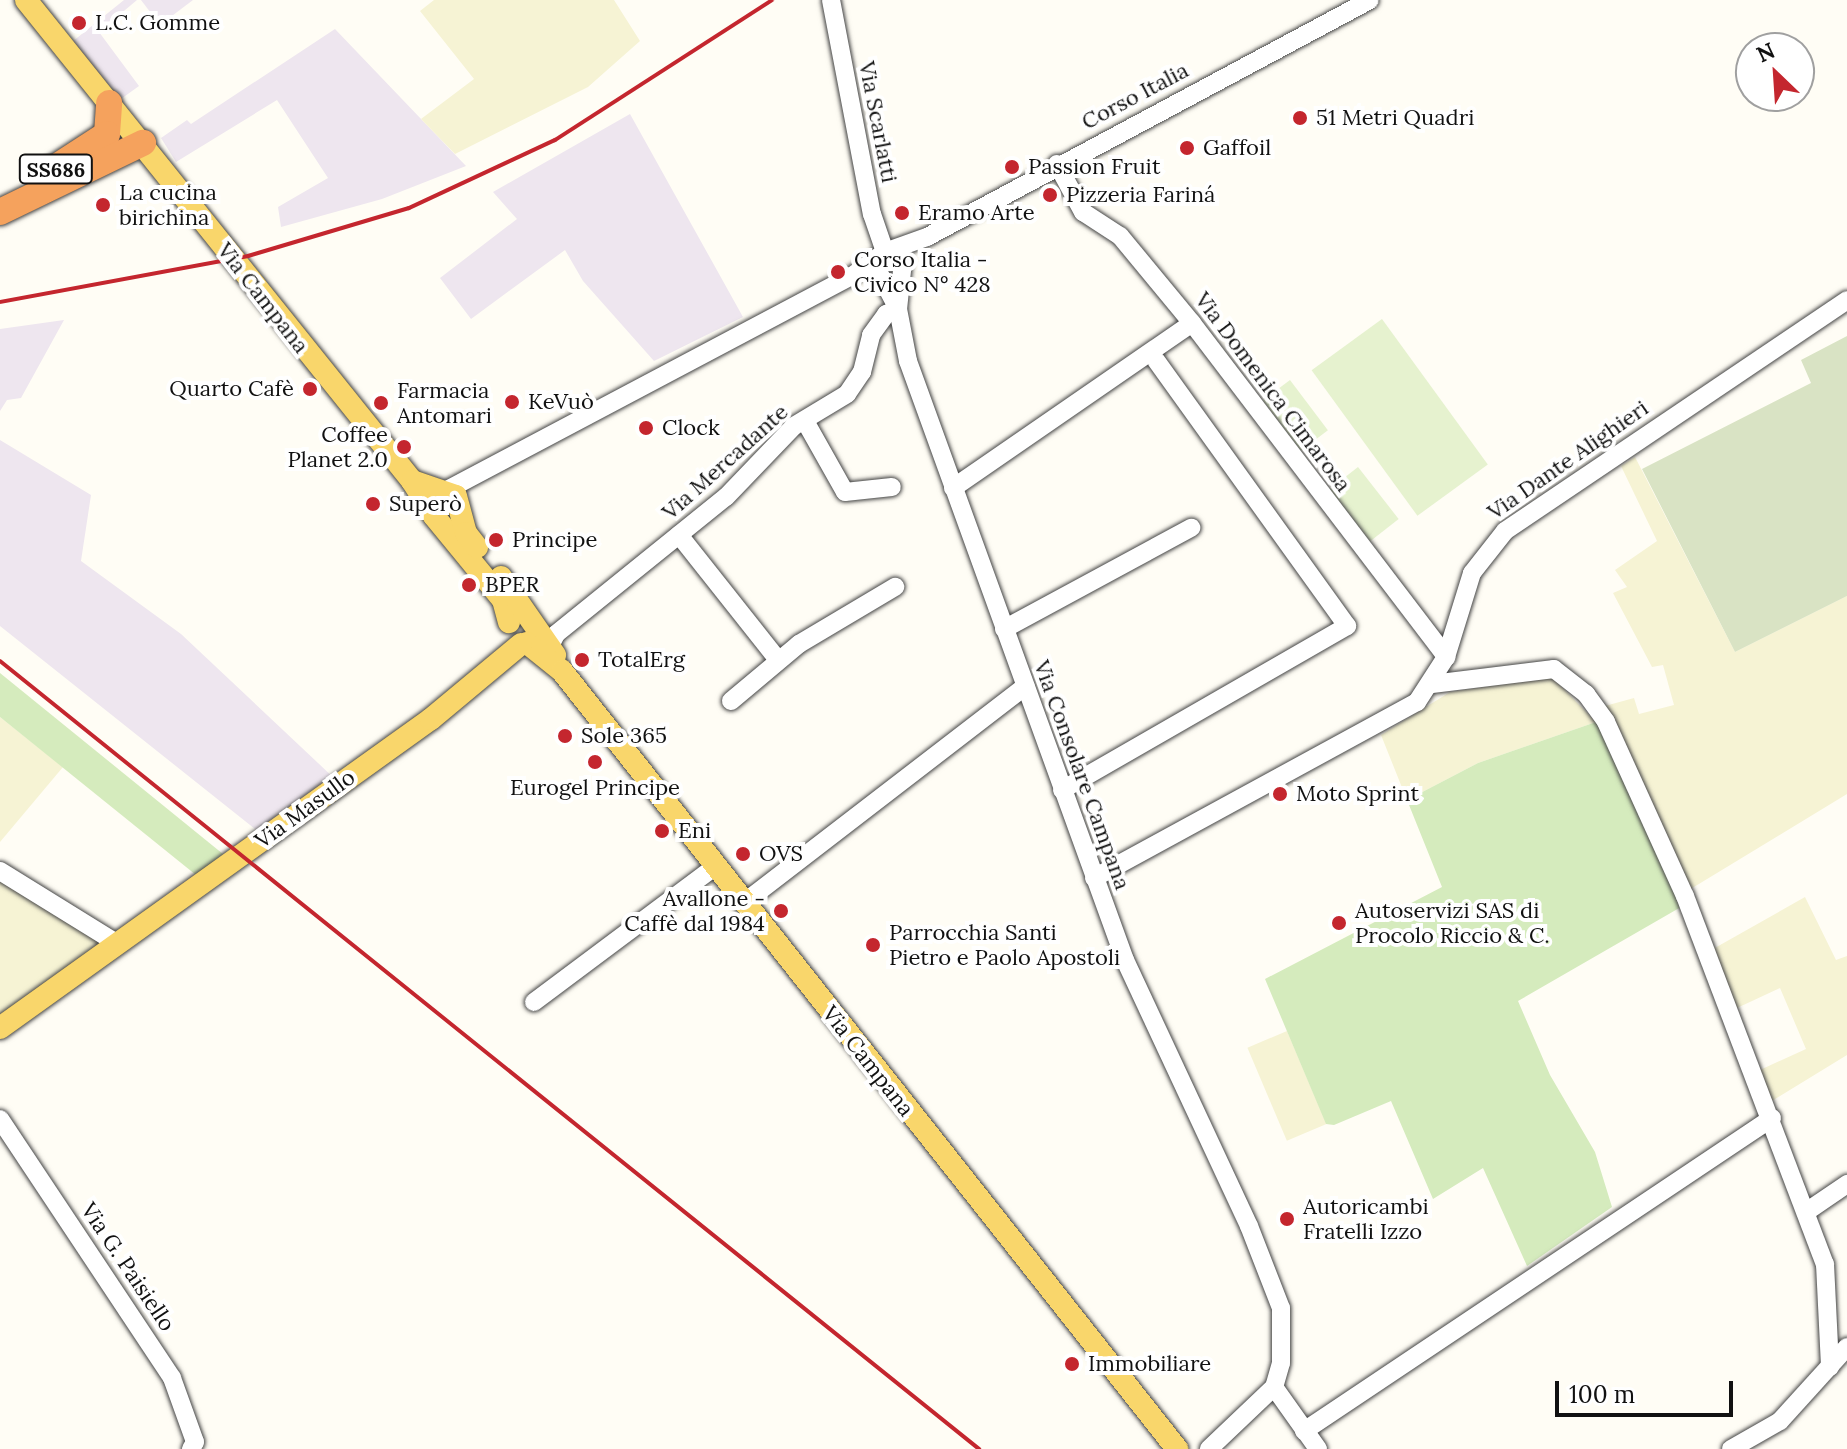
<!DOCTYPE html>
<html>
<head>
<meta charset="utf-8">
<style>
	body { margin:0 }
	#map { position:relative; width:1847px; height:1449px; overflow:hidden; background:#fffdf5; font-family:Lora,serif }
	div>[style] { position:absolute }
	.industrial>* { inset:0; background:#eee6ef }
	.farmland>* { inset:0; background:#f6f3d4; transform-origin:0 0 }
	.green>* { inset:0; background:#d5ebbd }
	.cemetery>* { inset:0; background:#d9e3c4 }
	.pitch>* { inset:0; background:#e6f2cf; transform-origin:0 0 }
	.roads { filter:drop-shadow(0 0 2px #444) drop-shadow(0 0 2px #444) }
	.minor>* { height:18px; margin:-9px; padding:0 9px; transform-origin:9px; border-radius:9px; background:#fff }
	.major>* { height:22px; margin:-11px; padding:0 11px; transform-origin:11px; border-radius:11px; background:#f9d66b }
	.highway>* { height:26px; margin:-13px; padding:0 13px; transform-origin:13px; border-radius:13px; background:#f5a25d }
	.rail>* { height:4px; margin:-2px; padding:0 2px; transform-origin:2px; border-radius:2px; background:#c4262e }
	.dots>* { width:22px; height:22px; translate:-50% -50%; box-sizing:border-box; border:4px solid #fff; border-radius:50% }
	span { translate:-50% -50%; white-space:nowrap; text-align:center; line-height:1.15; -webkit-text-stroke:8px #fff; paint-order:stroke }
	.shield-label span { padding:2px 6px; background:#fff; border:2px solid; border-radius:6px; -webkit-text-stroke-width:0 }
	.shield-label { font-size:20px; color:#111; font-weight:700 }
	.poi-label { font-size:22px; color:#111 }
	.left { translate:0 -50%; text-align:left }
	.right { translate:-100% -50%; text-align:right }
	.street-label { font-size:22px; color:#111 }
	.north { position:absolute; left:1735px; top:32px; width:80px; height:80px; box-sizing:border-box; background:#fff; border:2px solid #a0a0a0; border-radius:50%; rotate:335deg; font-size:22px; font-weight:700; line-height:32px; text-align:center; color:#111 }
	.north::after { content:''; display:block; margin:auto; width:28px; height:36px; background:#c4262e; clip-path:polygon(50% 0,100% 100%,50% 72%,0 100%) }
	.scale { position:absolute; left:1555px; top:1381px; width:178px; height:36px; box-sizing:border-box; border:4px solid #111; border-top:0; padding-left:10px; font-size:24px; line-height:28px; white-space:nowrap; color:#111; -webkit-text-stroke:6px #fff; paint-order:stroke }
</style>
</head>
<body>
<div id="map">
	<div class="industrial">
		<i style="clip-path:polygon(124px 0,137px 0,99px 32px,139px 86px,114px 104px,67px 46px)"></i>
		<i style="clip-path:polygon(141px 0,193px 0,160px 25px)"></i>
		<i style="clip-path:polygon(335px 29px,466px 166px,382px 199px,281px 227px,278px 207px,328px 178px,277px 100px,176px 162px,161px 138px,187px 120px,191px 124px)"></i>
		<i style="clip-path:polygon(630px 114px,743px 317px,654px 361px,583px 281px,565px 250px,471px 319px,440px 278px,517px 219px,493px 192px)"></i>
		<i style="clip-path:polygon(64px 320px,21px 398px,7px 400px,0 411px,0 329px)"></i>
		<i style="clip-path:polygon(0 440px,91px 495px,81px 561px,181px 634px,335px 779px,260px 833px,0 626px)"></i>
	</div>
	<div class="farmland">
		<i style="clip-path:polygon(434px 0,614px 0,640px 41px,588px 87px,455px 154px,421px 119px,474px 79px,420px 11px)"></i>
		<i style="clip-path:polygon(1635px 457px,1735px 652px,1847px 596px,1847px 794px,1689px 890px,1605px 706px,1634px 698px,1639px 714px,1674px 705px,1663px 665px,1652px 667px,1613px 593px,1627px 587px,1615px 570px,1657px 541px,1621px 466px)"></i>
		<i style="clip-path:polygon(1552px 677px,1596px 722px,1478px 763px,1407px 800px,1381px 735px,1450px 692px)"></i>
		<i style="clip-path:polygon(0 717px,63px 767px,0 842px)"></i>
		<i style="clip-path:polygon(0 878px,102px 943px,0 1016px)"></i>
		<i style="clip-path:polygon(1805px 897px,1836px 960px,1847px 956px,1847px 1055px,1772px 1101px,1760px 1070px,1806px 1049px,1780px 988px,1737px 1008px,1713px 949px)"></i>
		<i style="left:1287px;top:1031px;width:101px;height:43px;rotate:67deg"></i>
	</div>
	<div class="green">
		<i style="clip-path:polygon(0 673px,223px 854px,196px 875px,0 717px)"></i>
		<i style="clip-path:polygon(1596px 722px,1681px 907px,1518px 1001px,1550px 1075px,1595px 1152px,1612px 1207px,1527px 1266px,1483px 1168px,1433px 1199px,1391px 1101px,1334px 1125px,1326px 1124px,1265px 979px,1442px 887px,1407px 800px,1478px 763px)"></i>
	</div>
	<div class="cemetery">
		<i style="clip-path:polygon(1847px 336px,1847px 596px,1735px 652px,1642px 469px,1811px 383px,1801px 360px)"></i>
	</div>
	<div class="pitch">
		<i style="left:1382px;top:319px;width:180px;height:87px;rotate:54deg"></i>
		<i style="left:1290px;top:380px;width:63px;height:34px;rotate:53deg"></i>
		<i style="left:1358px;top:467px;width:66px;height:36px;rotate:52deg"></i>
	</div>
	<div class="roads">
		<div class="minor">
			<i style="left:831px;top:0;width:218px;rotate:79.2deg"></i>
			<i style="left:872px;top:214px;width:40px;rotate:71.1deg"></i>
			<i style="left:1057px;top:164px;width:55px;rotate:61.6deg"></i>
			<i style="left:1083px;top:212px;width:44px;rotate:33deg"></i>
			<i style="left:1120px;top:236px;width:113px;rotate:50.4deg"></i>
			<i style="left:1192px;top:323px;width:420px;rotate:52.7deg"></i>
			<i style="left:889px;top:251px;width:17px;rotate:36deg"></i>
			<i style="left:903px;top:261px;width:48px;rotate:95.9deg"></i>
			<i style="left:878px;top:258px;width:13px;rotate:90deg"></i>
			<i style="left:878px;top:271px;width:43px;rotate:62.2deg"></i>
			<i style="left:898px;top:309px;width:53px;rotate:79.1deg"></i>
			<i style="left:908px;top:361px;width:637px;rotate:70.09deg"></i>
			<i style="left:1125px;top:960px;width:293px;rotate:65deg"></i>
			<i style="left:1249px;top:1226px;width:88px;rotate:68.7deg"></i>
			<i style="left:1281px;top:1308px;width:55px;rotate:90deg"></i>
			<i style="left:1281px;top:1363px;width:25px;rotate:106deg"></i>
			<i style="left:1274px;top:1387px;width:90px;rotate:136.4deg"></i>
			<i style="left:805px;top:421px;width:81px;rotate:60.6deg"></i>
			<i style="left:845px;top:492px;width:47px;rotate:-6.1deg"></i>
			<i style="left:953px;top:488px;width:290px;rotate:-34.6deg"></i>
			<i style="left:447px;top:490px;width:458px;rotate:-27.9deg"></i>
			<i style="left:852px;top:276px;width:41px;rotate:-36deg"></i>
			<i style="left:885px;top:252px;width:45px;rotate:-19.7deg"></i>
			<i style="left:927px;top:237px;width:502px;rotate:-28.15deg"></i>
			<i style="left:679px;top:535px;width:159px;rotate:51.6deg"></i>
			<i style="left:1004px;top:629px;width:213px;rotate:-28.4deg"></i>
			<i style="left:550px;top:646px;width:13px;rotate:-63deg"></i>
			<i style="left:556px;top:634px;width:218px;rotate:-38.9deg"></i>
			<i style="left:726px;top:497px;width:98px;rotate:-46.2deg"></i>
			<i style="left:794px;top:426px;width:62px;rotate:-31.1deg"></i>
			<i style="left:847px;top:394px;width:27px;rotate:-56deg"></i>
			<i style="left:862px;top:372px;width:38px;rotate:-76deg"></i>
			<i style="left:871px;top:335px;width:26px;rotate:-54deg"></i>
			<i style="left:886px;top:314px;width:13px;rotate:-23deg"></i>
			<i style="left:1432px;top:684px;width:123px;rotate:-7deg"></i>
			<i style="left:1554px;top:669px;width:41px;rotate:38deg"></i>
			<i style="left:1586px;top:694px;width:34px;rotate:54deg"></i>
			<i style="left:1606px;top:722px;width:191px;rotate:65.6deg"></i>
			<i style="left:1685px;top:896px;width:394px;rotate:69.2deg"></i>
			<i style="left:1825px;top:1264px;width:103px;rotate:87.2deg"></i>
			<i style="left:731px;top:701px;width:89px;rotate:-40deg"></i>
			<i style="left:799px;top:644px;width:112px;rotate:-30.7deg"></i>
			<i style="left:1062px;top:790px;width:329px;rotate:-29.9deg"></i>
			<i style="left:1347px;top:626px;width:327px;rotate:-125.7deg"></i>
			<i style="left:0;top:871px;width:139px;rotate:31.7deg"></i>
			<i style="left:1094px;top:878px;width:368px;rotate:-28.6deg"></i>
			<i style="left:1417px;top:702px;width:54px;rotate:-57.2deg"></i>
			<i style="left:1446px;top:657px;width:88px;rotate:-72.8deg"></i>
			<i style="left:1472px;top:573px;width:53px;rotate:-51.8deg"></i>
			<i style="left:1505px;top:531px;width:413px;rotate:-34deg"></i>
			<i style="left:745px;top:902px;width:354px;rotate:-37.6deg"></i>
			<i style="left:534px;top:1002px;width:227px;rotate:-36.8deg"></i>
			<i style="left:0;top:1119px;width:311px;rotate:56.4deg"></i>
			<i style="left:172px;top:1378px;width:68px;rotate:70.2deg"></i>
			<i style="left:195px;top:1442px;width:8px;rotate:120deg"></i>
			<i style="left:1806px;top:1212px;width:50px;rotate:-34.3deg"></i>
			<i style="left:1274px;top:1387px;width:76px;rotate:54.6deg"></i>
			<i style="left:1304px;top:1431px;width:563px;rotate:-33.77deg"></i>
			<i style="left:1731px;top:1449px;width:56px;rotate:-29.7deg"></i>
			<i style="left:1780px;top:1421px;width:100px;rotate:-47.8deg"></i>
		</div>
		<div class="major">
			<i style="left:26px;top:0;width:617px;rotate:51.25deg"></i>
			<i style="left:412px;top:481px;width:41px;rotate:57.8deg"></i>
			<i style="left:434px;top:516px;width:109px;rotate:50.6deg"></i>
			<i style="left:503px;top:600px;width:23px;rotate:75deg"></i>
			<i style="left:412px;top:481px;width:46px;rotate:18.8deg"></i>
			<i style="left:456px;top:496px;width:38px;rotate:75deg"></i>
			<i style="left:466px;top:533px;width:18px;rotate:52deg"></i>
			<i style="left:501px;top:577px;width:95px;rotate:55.3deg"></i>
			<i style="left:527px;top:643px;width:45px;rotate:38.7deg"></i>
			<i style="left:562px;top:671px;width:992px;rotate:51.67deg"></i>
			<i style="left:0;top:1028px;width:530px;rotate:-35.64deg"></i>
			<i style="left:431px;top:719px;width:117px;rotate:-39.8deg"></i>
		</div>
		<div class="highway">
			<i style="left:107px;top:134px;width:31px;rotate:-86deg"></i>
			<i style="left:44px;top:175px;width:75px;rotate:-33.1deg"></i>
			<i style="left:0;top:212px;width:159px;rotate:-25.8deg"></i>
		</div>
	</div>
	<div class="rail">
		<i style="left:0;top:302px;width:252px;rotate:-10.5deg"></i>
		<i style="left:248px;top:256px;width:168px;rotate:-16.6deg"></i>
		<i style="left:409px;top:208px;width:161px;rotate:-25deg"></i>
		<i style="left:555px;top:140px;width:258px;rotate:-32.8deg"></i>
		<i style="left:0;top:661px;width:1257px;rotate:38.83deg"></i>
	</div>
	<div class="dots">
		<i style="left:79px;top:23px;background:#c4262e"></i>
		<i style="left:1300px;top:118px;background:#c4262e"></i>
		<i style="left:1187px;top:148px;background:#c4262e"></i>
		<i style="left:1012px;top:167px;background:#c4262e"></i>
		<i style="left:1050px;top:195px;background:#c4262e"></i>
		<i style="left:103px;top:205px;background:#c4262e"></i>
		<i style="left:902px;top:213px;background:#c4262e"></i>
		<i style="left:838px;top:272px;background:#c4262e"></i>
		<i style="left:310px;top:389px;background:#c4262e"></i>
		<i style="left:512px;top:402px;background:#c4262e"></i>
		<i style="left:381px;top:403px;background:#c4262e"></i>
		<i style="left:646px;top:428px;background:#c4262e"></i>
		<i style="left:404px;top:447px;background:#c4262e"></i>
		<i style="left:373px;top:504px;background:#c4262e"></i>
		<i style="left:496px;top:540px;background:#c4262e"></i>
		<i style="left:469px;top:585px;background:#c4262e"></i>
		<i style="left:582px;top:660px;background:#c4262e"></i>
		<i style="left:565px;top:736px;background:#c4262e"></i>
		<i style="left:595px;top:762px;background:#c4262e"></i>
		<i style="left:1280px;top:794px;background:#c4262e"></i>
		<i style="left:662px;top:831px;background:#c4262e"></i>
		<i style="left:743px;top:854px;background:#c4262e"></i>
		<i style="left:781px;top:911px;background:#c4262e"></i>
		<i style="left:1339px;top:923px;background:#c4262e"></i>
		<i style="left:873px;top:945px;background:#c4262e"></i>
		<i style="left:1287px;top:1219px;background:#c4262e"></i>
		<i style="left:1072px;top:1364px;background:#c4262e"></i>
	</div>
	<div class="shield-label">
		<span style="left:56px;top:169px">SS686</span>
	</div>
	<div class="poi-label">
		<span class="left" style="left:95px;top:23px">L.C. Gomme</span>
		<span class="left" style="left:1316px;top:118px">51 Metri Quadri</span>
		<span class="left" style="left:1203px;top:148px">Gaffoil</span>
		<span class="left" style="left:1028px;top:167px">Passion Fruit</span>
		<span class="left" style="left:119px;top:205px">La cucina<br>birichina</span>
		<span class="left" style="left:1066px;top:195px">Pizzeria Fariná</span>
		<span class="left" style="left:918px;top:213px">Eramo Arte</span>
		<span class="left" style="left:854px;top:272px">Corso Italia -<br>Civico N° 428</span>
		<span class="right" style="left:294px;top:389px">Quarto Cafè</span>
		<span class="left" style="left:397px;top:403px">Farmacia<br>Antomari</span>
		<span class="left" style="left:528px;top:402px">KeVuò</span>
		<span class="left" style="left:662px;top:428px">Clock</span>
		<span class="right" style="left:388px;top:447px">Coffee<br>Planet 2.0</span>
		<span class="left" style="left:389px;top:504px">Superò</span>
		<span class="left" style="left:512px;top:540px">Principe</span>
		<span class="left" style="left:485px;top:585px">BPER</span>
		<span class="left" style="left:598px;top:660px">TotalErg</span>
		<span class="left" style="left:581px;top:736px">Sole 365</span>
		<span style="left:595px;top:788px">Eurogel Principe</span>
		<span class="left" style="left:1296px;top:794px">Moto Sprint</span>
		<span class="left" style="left:678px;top:831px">Eni</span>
		<span class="left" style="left:759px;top:854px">OVS</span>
		<span class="right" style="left:765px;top:911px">Avallone -<br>Caffè dal 1984</span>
		<span class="left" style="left:1355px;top:923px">Autoservizi SAS di<br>Procolo Riccio &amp; C.</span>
		<span class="left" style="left:889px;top:945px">Parrocchia Santi<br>Pietro e Paolo Apostoli</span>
		<span class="left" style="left:1303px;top:1219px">Autoricambi<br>Fratelli Izzo</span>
		<span class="left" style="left:1088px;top:1364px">Immobiliare</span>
	</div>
	<div class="street-label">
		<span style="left:1135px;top:96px;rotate:-28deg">Corso Italia</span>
		<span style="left:878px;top:122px;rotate:79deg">Via Scarlatti</span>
		<span style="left:263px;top:298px;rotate:52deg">Via Campana</span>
		<span style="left:1273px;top:392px;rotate:53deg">Via Domenica Cimarosa</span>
		<span style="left:1568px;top:460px;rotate:-35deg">Via Dante Alighieri</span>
		<span style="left:725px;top:462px;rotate:-42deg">Via Mercadante</span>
		<span style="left:1082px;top:775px;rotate:70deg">Via Consolare Campana</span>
		<span style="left:305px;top:809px;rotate:-36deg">Via Masullo</span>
		<span style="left:868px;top:1061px;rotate:52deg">Via Campana</span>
		<span style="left:128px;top:1267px;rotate:56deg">Via G. Paisiello</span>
	</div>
	<div class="north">N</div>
	<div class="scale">100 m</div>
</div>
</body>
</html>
